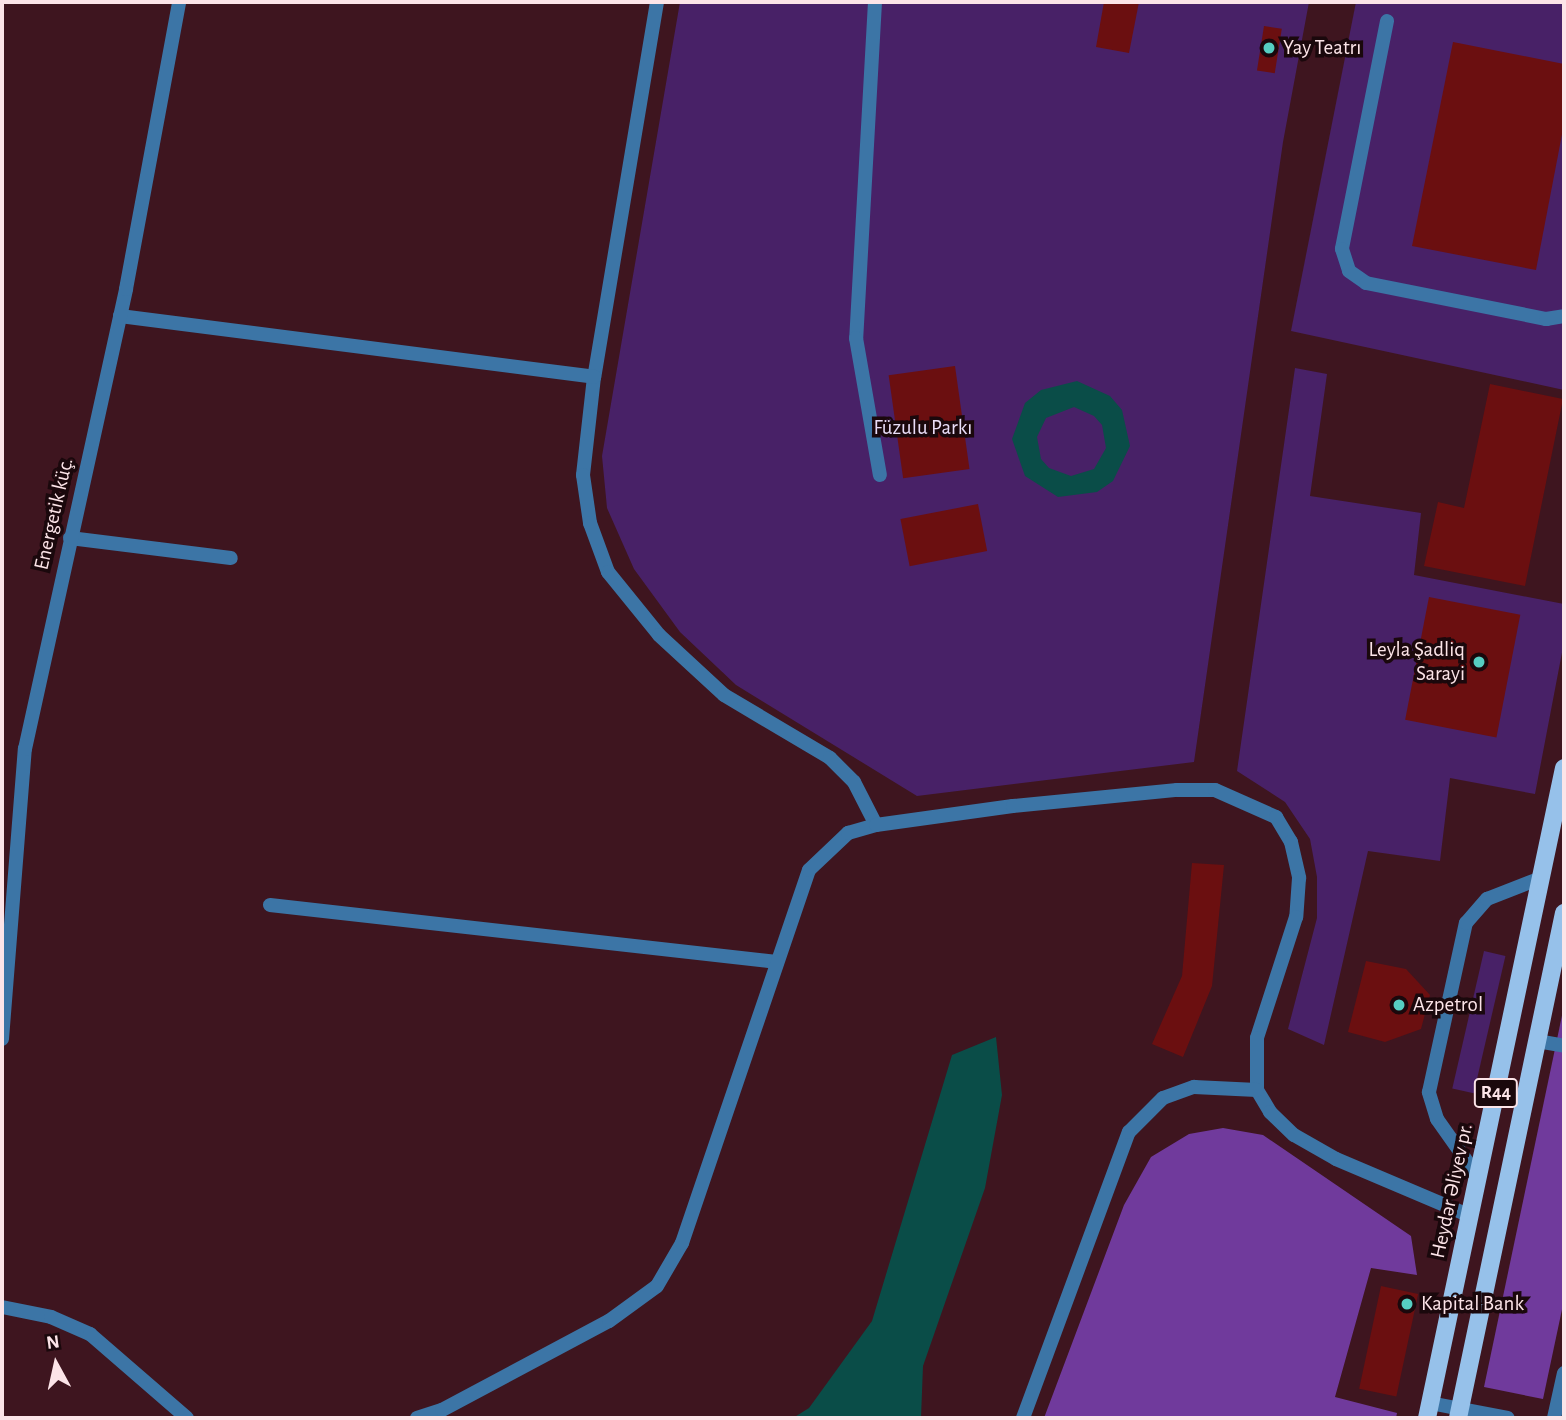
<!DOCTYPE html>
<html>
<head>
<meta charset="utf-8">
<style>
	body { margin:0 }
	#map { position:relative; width:1566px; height:1420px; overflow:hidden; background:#3e151f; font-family:"Alegreya Sans",sans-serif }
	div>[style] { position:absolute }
	.green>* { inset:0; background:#482167; transform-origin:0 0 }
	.forest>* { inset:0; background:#703a9c }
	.water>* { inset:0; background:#0a4d48 }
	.building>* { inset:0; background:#6b0f10; transform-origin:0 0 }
	.lane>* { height:14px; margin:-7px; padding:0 7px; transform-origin:7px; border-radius:7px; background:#3c75a6 }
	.street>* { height:14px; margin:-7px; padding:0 7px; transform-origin:7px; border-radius:7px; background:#3c75a6 }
	.primary>* { height:18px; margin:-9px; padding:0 9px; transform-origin:9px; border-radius:9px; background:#96c1ea }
	.dots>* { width:19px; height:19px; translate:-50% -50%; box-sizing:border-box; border:4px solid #1a080c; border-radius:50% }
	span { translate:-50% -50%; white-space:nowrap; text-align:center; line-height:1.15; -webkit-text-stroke:7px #1a080c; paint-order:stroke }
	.shield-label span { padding:2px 5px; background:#1a080c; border:2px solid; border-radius:5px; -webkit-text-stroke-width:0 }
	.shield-label { font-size:19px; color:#fce4e8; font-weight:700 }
	.poi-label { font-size:21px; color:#fce4e8 }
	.left { translate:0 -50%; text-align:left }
	.right { translate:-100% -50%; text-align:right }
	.park-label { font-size:21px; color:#e9ddf7 }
	.street-label { font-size:21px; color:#fce4e8 }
	.frame { position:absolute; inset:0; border:4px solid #fce4e8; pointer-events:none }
	.north { position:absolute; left:21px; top:1329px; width:70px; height:70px; -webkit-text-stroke:5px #1a080c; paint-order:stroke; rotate:352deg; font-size:19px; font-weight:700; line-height:28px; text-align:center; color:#fce4e8 }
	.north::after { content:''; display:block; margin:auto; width:24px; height:32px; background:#fce4e8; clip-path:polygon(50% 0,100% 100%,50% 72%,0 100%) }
</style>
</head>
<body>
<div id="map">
	<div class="green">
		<i style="clip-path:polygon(680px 2px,1309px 2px,1283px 142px,1194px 762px,917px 796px,736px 685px,680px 632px,634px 569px,607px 508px,602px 456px)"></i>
		<i style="clip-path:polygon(1356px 2px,1564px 2px,1564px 390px,1291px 331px)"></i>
		<i style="clip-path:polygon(1295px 368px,1327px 374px,1310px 496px,1421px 513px,1414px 575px,1564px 604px,1564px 642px,1535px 794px,1450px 778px,1440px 861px,1368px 851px,1324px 1045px,1288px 1029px,1317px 918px,1317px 877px,1310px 839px,1285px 802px,1237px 771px)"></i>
		<i style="left:1484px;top:951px;width:22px;height:141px;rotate:13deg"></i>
	</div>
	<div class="forest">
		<i style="clip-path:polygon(1564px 1006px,1564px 1300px,1543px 1399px,1484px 1387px)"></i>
		<i style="clip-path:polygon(1223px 1128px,1263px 1135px,1411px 1236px,1417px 1275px,1371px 1268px,1335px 1397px,1397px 1413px,1396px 1418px,1044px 1418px,1124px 1205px,1151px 1157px,1189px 1134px)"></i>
	</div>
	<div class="water">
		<i style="clip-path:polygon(evenodd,1077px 381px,1110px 396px,1122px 410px,1130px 446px,1113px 481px,1097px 492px,1058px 497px,1025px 476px,1012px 439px,1025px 403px,1041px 390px,1077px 381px,1074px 407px,1094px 416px,1102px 425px,1106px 448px,1094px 469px,1071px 476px,1049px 468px,1041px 459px,1037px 437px,1046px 418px,1074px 407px)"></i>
		<i style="clip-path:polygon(996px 1037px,1002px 1095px,985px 1188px,923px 1366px,921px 1418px,793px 1418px,809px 1408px,872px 1321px,952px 1055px)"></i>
	</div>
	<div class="building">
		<i style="clip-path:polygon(1104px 2px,1139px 2px,1129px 53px,1096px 47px)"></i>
		<i style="left:1264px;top:26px;width:18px;height:45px;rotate:9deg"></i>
		<i style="clip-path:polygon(1453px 42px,1564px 64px,1564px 124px,1536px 270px,1412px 246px)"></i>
		<i style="left:955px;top:366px;width:104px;height:67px;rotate:82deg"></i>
		<i style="clip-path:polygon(1490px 384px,1563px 399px,1525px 586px,1424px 566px,1438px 502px,1464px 508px)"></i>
		<i style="left:978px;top:504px;width:48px;height:79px;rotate:79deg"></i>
		<i style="left:1429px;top:597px;width:93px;height:125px;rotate:11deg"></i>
		<i style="clip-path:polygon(1192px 863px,1224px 865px,1212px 986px,1183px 1057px,1152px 1044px,1182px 976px)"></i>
		<i style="clip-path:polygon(1366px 961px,1406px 969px,1430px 995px,1421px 1029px,1385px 1042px,1348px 1032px)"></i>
		<i style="left:1381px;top:1286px;width:38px;height:105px;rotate:12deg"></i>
	</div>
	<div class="lane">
		<i style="left:875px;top:2px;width:337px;rotate:93.2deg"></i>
		<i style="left:856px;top:338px;width:139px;rotate:80.1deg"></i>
		<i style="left:1387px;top:21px;width:232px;rotate:101.2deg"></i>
		<i style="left:1342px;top:249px;width:23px;rotate:72deg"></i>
		<i style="left:1349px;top:271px;width:21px;rotate:35deg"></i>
		<i style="left:1366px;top:283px;width:184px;rotate:11.3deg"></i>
		<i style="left:1546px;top:319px;width:18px;rotate:-9deg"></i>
		<i style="left:1537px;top:1041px;width:27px;rotate:10deg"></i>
		<i style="left:1478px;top:1177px;width:71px;rotate:-125.3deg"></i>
		<i style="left:1437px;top:1119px;width:28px;rotate:-107deg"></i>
		<i style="left:1429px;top:1092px;width:173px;rotate:-77.7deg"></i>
		<i style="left:1466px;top:923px;width:32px;rotate:-49deg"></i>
		<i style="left:1487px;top:899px;width:58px;rotate:-21.3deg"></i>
	</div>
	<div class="street">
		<i style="left:657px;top:2px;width:380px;rotate:99.5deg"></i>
		<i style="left:594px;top:377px;width:99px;rotate:96.4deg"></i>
		<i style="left:583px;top:475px;width:49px;rotate:81.7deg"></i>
		<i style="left:590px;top:523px;width:52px;rotate:69.8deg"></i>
		<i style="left:608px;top:572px;width:81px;rotate:51deg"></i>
		<i style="left:659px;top:635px;width:88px;rotate:42.7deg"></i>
		<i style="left:724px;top:695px;width:123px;rotate:30.7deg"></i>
		<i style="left:830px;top:758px;width:34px;rotate:45deg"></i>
		<i style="left:854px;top:782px;width:48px;rotate:62.9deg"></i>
		<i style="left:120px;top:316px;width:478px;rotate:7.3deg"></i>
		<i style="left:70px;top:538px;width:162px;rotate:7.1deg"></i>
		<i style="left:270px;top:905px;width:510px;rotate:6.41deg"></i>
		<i style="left:2px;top:1039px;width:291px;rotate:-85.5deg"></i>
		<i style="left:25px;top:749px;width:471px;rotate:-77.6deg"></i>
		<i style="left:126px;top:289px;width:292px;rotate:-79.5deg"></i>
		<i style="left:2px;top:1307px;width:50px;rotate:11.5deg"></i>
		<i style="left:51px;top:1317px;width:43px;rotate:23.6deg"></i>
		<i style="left:90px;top:1334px;width:128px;rotate:40.9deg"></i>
		<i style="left:1430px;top:1403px;width:79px;rotate:10.9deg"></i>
		<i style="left:417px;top:1418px;width:26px;rotate:-18deg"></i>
		<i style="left:442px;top:1410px;width:189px;rotate:-28.1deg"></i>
		<i style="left:609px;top:1321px;width:59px;rotate:-36.1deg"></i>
		<i style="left:657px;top:1286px;width:50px;rotate:-59.8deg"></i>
		<i style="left:682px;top:1243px;width:394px;rotate:-71.2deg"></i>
		<i style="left:809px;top:870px;width:54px;rotate:-43.5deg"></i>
		<i style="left:848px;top:833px;width:29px;rotate:-16deg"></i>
		<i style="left:876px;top:825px;width:138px;rotate:-7.9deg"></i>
		<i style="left:1013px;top:806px;width:165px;rotate:-5.6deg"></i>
		<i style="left:1177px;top:790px;width:38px"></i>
		<i style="left:1215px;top:790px;width:67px;rotate:23.9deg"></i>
		<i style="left:1276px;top:817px;width:29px;rotate:59deg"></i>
		<i style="left:1291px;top:842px;width:37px;rotate:77deg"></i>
		<i style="left:1299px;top:878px;width:39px;rotate:94deg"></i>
		<i style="left:1296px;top:917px;width:127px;rotate:107.9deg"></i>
		<i style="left:1257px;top:1038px;width:52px;rotate:90deg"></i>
		<i style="left:1257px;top:1090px;width:26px;rotate:59deg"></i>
		<i style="left:1270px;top:1112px;width:33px;rotate:44deg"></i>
		<i style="left:1294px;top:1135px;width:48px;rotate:29.7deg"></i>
		<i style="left:1336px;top:1159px;width:146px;rotate:23deg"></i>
		<i style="left:1023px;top:1418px;width:305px;rotate:-69.7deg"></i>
		<i style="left:1129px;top:1132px;width:48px;rotate:-45deg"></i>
		<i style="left:1163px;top:1098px;width:33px;rotate:-20deg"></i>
		<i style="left:1194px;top:1087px;width:63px;rotate:2.7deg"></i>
		<i style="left:1554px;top:1418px;width:46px;rotate:-77.5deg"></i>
	</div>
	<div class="primary">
		<i style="left:1427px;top:1418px;width:664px;rotate:-78.1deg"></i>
		<i style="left:1458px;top:1418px;width:516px;rotate:-78.15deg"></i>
	</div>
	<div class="dots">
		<i style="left:1269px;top:48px;background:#56cec2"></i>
		<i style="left:1479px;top:662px;background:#56cec2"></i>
		<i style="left:1399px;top:1005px;background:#56cec2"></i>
		<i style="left:1407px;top:1304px;background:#56cec2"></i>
	</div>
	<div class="shield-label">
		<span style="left:1496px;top:1093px">R44</span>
	</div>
	<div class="poi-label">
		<span class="left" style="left:1283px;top:48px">Yay Teatrı</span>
		<span class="right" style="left:1465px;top:662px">Leyla Şadliq<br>Sarayi</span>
		<span class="left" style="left:1413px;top:1005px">Azpetrol</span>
		<span class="left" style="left:1421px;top:1304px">Kapital Bank</span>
	</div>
	<div class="park-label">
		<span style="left:923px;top:428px">Füzulu Parkı</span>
	</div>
	<div class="street-label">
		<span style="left:54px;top:514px;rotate:-77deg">Energetik küç.</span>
		<span style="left:1452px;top:1191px;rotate:-78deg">Heydər Əliyev pr.</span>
	</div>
	<div class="frame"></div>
	<div class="north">N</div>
</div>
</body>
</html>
